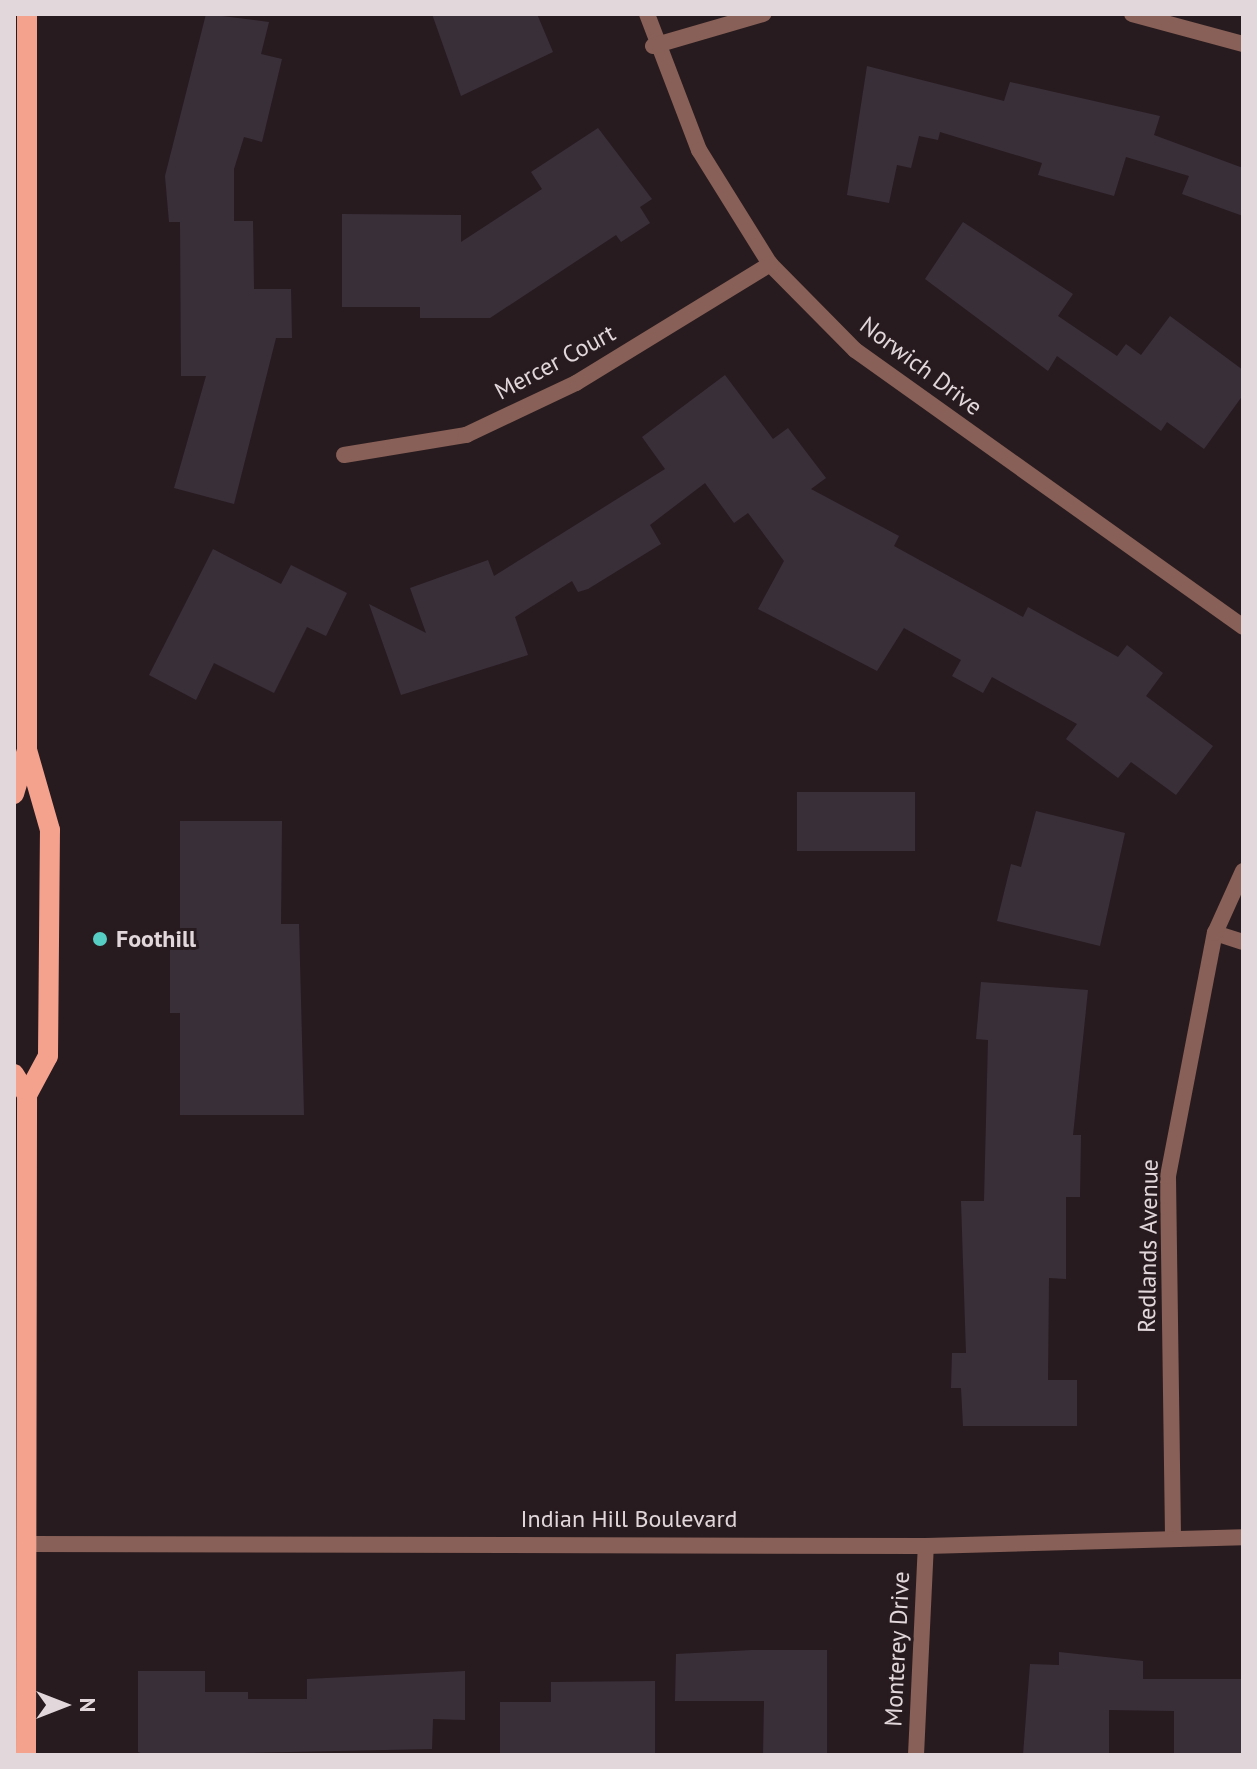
<!DOCTYPE html>
<html>
<head>
<meta charset="utf-8">
<style>
	body { margin:0 }
	#map { position:relative; width:1257px; height:1769px; overflow:hidden; background:#281b1f; font-family:"PT Sans",sans-serif }
	div>[style] { position:absolute }
	.building>* { inset:0; background:#392f39; transform-origin:0 0 }
	.minor>* { height:16px; margin:-8px; padding:0 8px; transform-origin:8px; border-radius:8px; background:#886057 }
	.tertiary>* { height:16px; margin:-8px; padding:0 8px; transform-origin:8px; border-radius:8px; background:#886057 }
	.primary>* { height:20px; margin:-10px; padding:0 10px; transform-origin:10px; border-radius:10px; background:#f4a28e }
	.dots>* { width:22px; height:22px; translate:-50% -50%; box-sizing:border-box; border:4px solid #281b1f; border-radius:50% }
	span { translate:-50% -50%; white-space:nowrap; text-align:center; line-height:1.15; -webkit-text-stroke:6px #281b1f; paint-order:stroke }
	.street-label { font-size:24px; color:#e2d8db }
	.poi-label { font-size:24px; color:#e2d8db; font-weight:700 }
	.left { translate:0 -50%; text-align:left }
	.frame { position:absolute; inset:0; border:16px solid #e2d8db; pointer-events:none }
	.north { position:absolute; left:24px; top:1665px; width:80px; height:80px; -webkit-text-stroke:6px #281b1f; paint-order:stroke; rotate:90deg; font-size:22px; font-weight:700; line-height:32px; text-align:center; color:#e2d8db }
	.north::after { content:''; display:block; margin:auto; width:28px; height:36px; background:#e2d8db; clip-path:polygon(50% 0,100% 100%,50% 72%,0 100%) }
</style>
</head>
<body>
<div id="map">
	<div class="building">
		<i style="clip-path:polygon(206px 14px,269px 22px,261px 54px,282px 59px,262px 142px,244px 137px,234px 169px,234px 221px,253px 221px,254px 289px,291px 289px,292px 338px,276px 338px,234px 504px,174px 488px,206px 376px,181px 376px,180px 222px,169px 222px,165px 176px)"></i>
		<i style="clip-path:polygon(432px 14px,537px 14px,553px 52px,461px 96px)"></i>
		<i style="clip-path:polygon(867px 66px,1004px 101px,1010px 82px,1160px 116px,1154px 135px,1243px 168px,1243px 216px,1182px 194px,1189px 176px,1126px 157px,1114px 196px,1038px 175px,1042px 163px,940px 132px,938px 140px,919px 136px,911px 168px,897px 165px,889px 203px,847px 195px)"></i>
		<i style="clip-path:polygon(598px 128px,652px 199px,640px 207px,650px 223px,621px 242px,616px 235px,490px 318px,420px 318px,420px 307px,342px 307px,342px 214px,461px 215px,461px 242px,542px 189px,531px 172px)"></i>
		<i style="clip-path:polygon(963px 222px,1073px 294px,1058px 316px,1117px 356px,1126px 344px,1141px 355px,1170px 316px,1243px 370px,1243px 395px,1204px 449px,1167px 422px,1161px 431px,1057px 356px,1048px 371px,925px 279px)"></i>
		<i style="clip-path:polygon(725px 375px,773px 439px,788px 428px,826px 478px,811px 489px,899px 536px,894px 546px,1023px 617px,1028px 607px,1118px 657px,1127px 645px,1163px 673px,1146px 696px,1213px 746px,1176px 795px,1131px 762px,1118px 778px,1066px 739px,1077px 724px,992px 677px,983px 693px,952px 676px,961px 660px,904px 628px,877px 671px,758px 609px,784px 561px,748px 513px,734px 523px,705px 483px,650px 525px,661px 544px,588px 589px,578px 592px,572px 581px,515px 617px,528px 655px,401px 695px,369px 604px,426px 633px,410px 588px,488px 560px,494px 576px,665px 469px,642px 437px)"></i>
		<i style="clip-path:polygon(213px 549px,281px 584px,291px 565px,347px 593px,326px 636px,307px 627px,274px 693px,214px 663px,196px 700px,149px 675px)"></i>
		<i style="left:797px;top:792px;width:118px;height:59px"></i>
		<i style="clip-path:polygon(1036px 811px,1125px 833px,1100px 946px,997px 921px,1011px 864px,1021px 867px)"></i>
		<i style="clip-path:polygon(180px 821px,282px 821px,281px 924px,299px 924px,304px 1115px,180px 1115px,180px 1013px,170px 1013px,170px 942px,180px 942px)"></i>
		<i style="clip-path:polygon(981px 982px,1088px 990px,1073px 1135px,1081px 1135px,1080px 1197px,1066px 1197px,1066px 1279px,1049px 1278px,1048px 1380px,1077px 1380px,1077px 1426px,963px 1426px,961px 1388px,951px 1388px,952px 1353px,966px 1353px,961px 1201px,984px 1201px,988px 1040px,976px 1039px)"></i>
		<i style="clip-path:polygon(752px 1650px,827px 1650px,827px 1755px,763px 1755px,764px 1701px,675px 1701px,676px 1654px)"></i>
		<i style="clip-path:polygon(1059px 1652px,1143px 1661px,1143px 1679px,1243px 1679px,1243px 1755px,1174px 1755px,1174px 1711px,1109px 1710px,1109px 1755px,1023px 1755px,1030px 1664px,1059px 1665px)"></i>
		<i style="clip-path:polygon(138px 1671px,205px 1671px,205px 1692px,248px 1692px,248px 1699px,307px 1699px,307px 1679px,465px 1671px,465px 1720px,433px 1719px,432px 1749px,146px 1755px,138px 1752px)"></i>
		<i style="clip-path:polygon(655px 1681px,655px 1755px,500px 1755px,500px 1702px,551px 1702px,551px 1682px)"></i>
	</div>
	<div class="minor">
		<i style="left:647px;top:14px;width:146px;rotate:69.1deg"></i>
		<i style="left:699px;top:150px;width:134px;rotate:58.1deg"></i>
		<i style="left:770px;top:264px;width:121px;rotate:45.3deg"></i>
		<i style="left:855px;top:350px;width:477px;rotate:35.5deg"></i>
		<i style="left:1132px;top:14px;width:115px;rotate:15.1deg"></i>
		<i style="left:653px;top:46px;width:115px;rotate:-16.2deg"></i>
		<i style="left:344px;top:455px;width:124px;rotate:-9.3deg"></i>
		<i style="left:466px;top:435px;width:122px;rotate:-25.3deg"></i>
		<i style="left:576px;top:383px;width:228px;rotate:-31.5deg"></i>
		<i style="left:1215px;top:933px;width:29px;rotate:18deg"></i>
		<i style="left:1173px;top:1536px;width:360px;rotate:-90.8deg"></i>
		<i style="left:1168px;top:1176px;width:248px;rotate:-79.1deg"></i>
		<i style="left:1215px;top:933px;width:68px;rotate:-65.7deg"></i>
		<i style="left:916px;top:1755px;width:209px;rotate:-87.3deg"></i>
	</div>
	<div class="tertiary">
		<i style="left:29px;top:1544px;width:897px;rotate:0.13deg"></i>
		<i style="left:926px;top:1546px;width:317px;rotate:-1.6deg"></i>
	</div>
	<div class="primary">
		<i style="left:14px;top:794px;width:46px;rotate:-73.5deg"></i>
		<i style="left:14px;top:1074px;width:25px;rotate:58deg"></i>
		<i style="left:26px;top:1755px;width:660px;rotate:-89.91deg"></i>
		<i style="left:27px;top:1095px;width:44px;rotate:-61.7deg"></i>
		<i style="left:48px;top:1056px;width:226px;rotate:-89.5deg"></i>
		<i style="left:50px;top:830px;width:83px;rotate:-106deg"></i>
		<i style="left:27px;top:750px;width:736px;rotate:-90deg"></i>
	</div>
	<div class="dots">
		<i style="left:100px;top:939px;background:#56cec3"></i>
	</div>
	<div class="street-label">
		<span style="left:555px;top:362px;rotate:-28deg">Mercer Court</span>
		<span style="left:921px;top:366px;rotate:37deg">Norwich Drive</span>
		<span style="left:1148px;top:1246px;rotate:-89deg">Redlands Avenue</span>
		<span style="left:629px;top:1519px">Indian Hill Boulevard</span>
		<span style="left:897px;top:1649px;rotate:-87deg">Monterey Drive</span>
	</div>
	<div class="poi-label">
		<span class="left" style="left:116px;top:939px">Foothill</span>
	</div>
	<div class="frame"></div>
	<div class="north">N</div>
</div>
</body>
</html>
